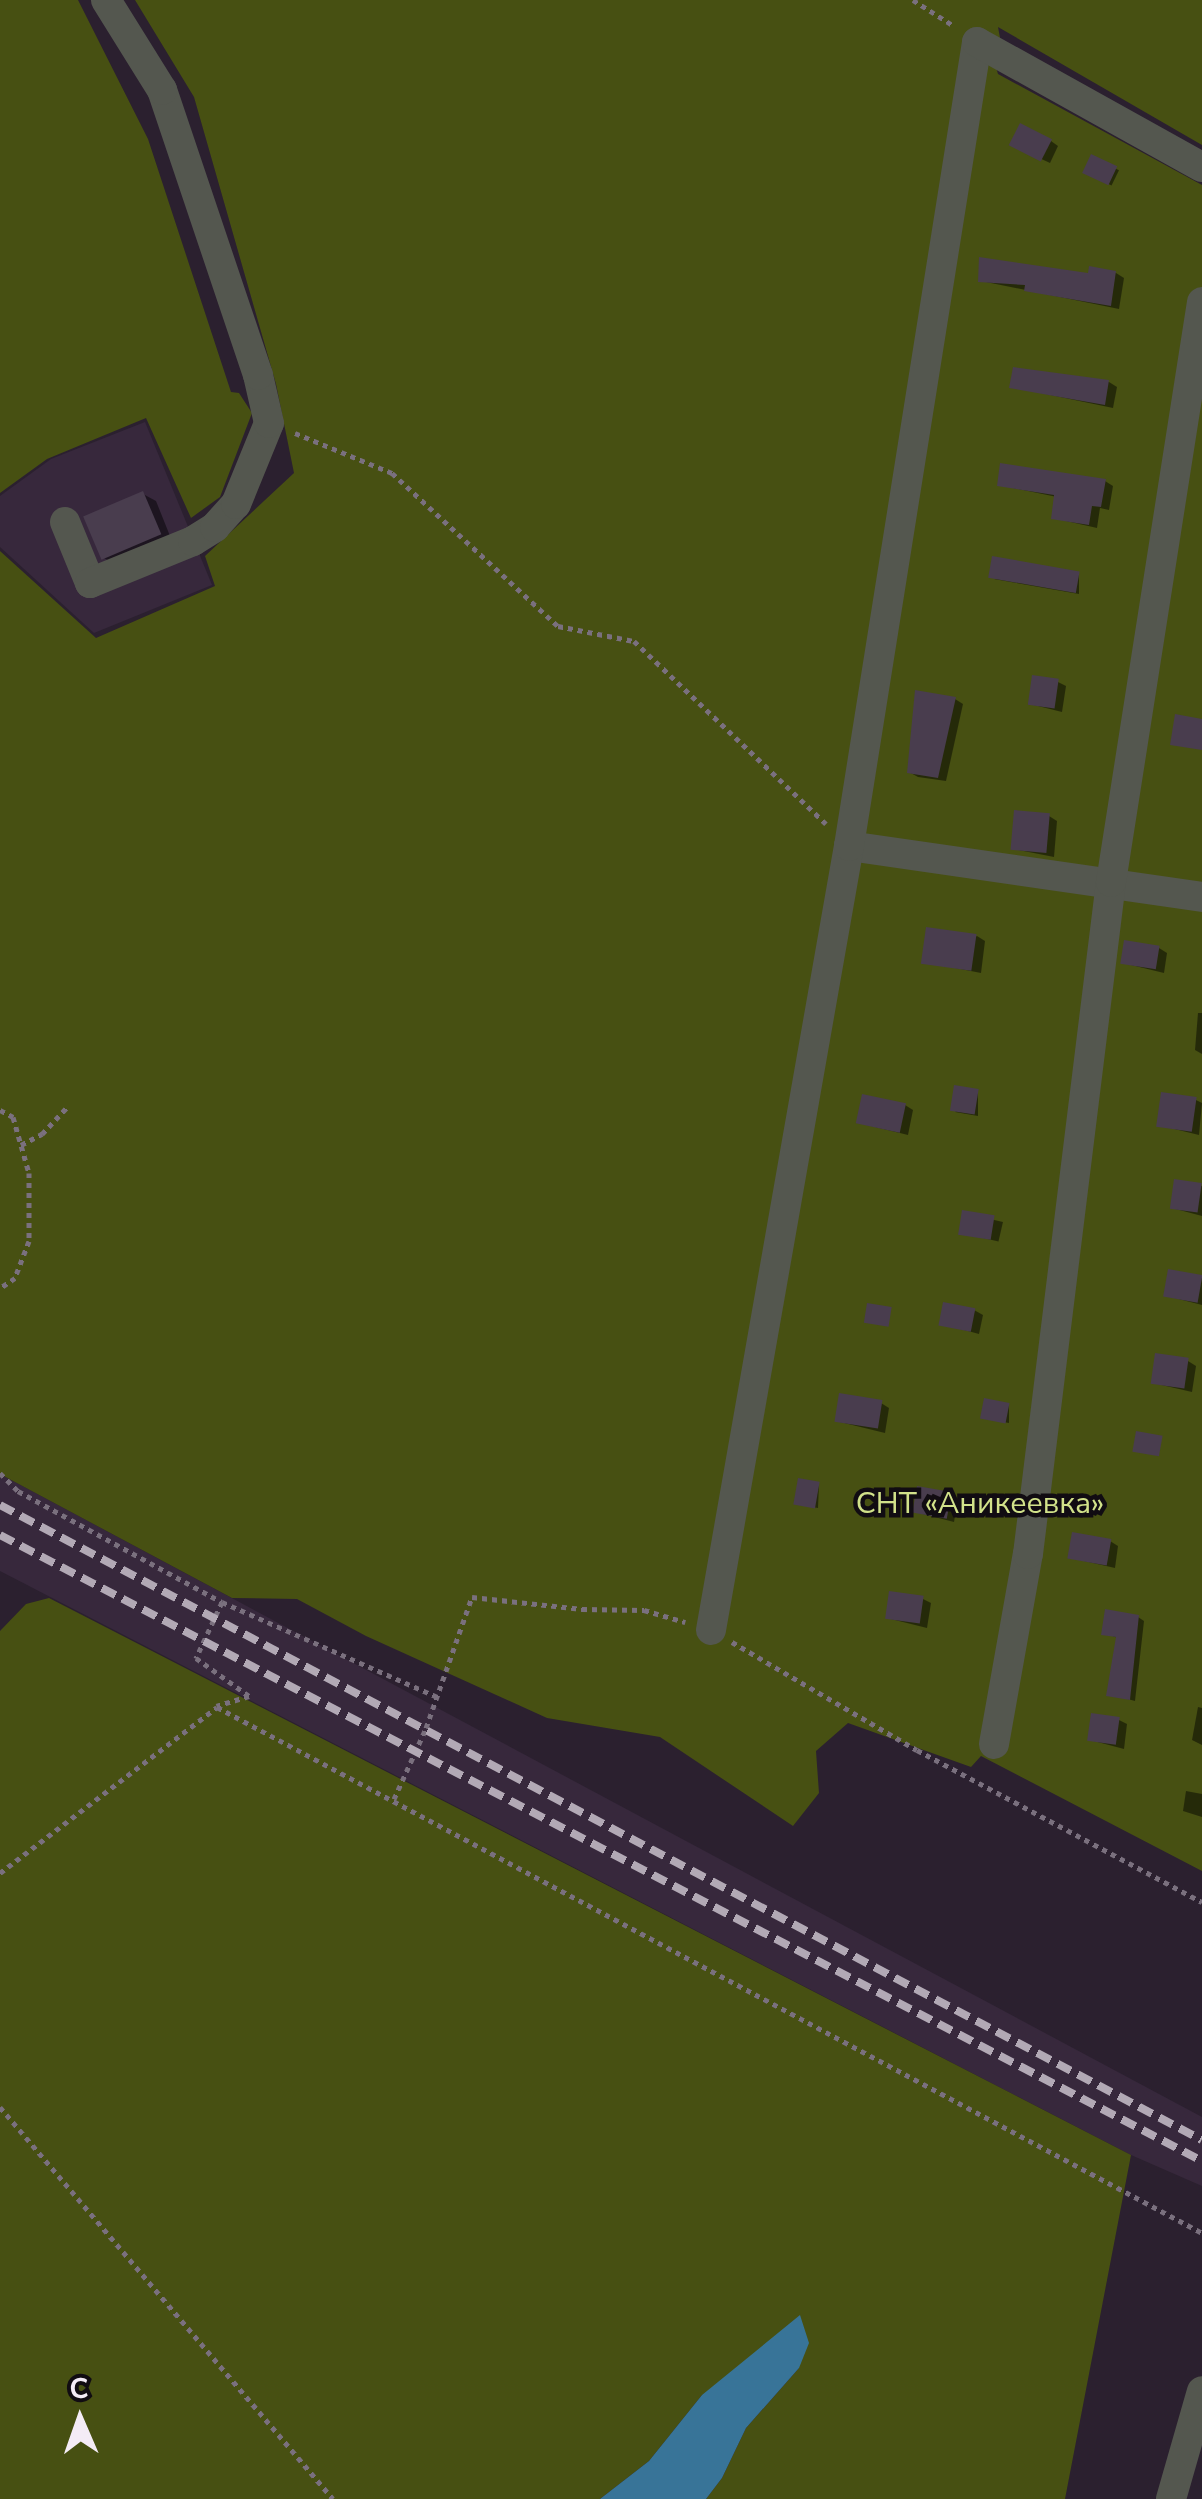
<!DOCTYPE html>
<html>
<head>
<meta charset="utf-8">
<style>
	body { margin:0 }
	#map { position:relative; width:1202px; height:2499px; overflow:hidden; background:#2b202f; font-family:"Nunito Sans",sans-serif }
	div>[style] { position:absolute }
	.built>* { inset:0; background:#37283c }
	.green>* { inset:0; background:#475012 }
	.water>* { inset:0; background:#387498 }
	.shadow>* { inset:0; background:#0007; transform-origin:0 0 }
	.building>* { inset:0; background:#493d4e; transform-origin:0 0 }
	.path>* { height:5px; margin-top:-2.5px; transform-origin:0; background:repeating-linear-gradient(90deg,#7a707e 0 5px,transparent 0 10px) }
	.minor>* { height:30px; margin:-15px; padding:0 15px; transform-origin:15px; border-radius:15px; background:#54574f }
	.rail>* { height:8px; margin-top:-4px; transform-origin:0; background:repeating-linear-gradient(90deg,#b2a9b5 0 15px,transparent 0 23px) }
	span { translate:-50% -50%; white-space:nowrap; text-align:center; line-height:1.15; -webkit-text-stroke:9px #110c12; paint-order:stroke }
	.park-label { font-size:30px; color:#d2e28a }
	.north { position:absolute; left:30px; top:2369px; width:100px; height:100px; -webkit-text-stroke:8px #110c12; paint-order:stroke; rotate:358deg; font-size:28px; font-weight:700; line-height:40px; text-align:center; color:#f4ecf6 }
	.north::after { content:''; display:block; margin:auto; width:35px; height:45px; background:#f4ecf6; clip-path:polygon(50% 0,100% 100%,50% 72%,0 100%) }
</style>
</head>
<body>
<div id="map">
	<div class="built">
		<i style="clip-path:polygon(145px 422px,212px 585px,94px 633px,0 547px,0 496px,51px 459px)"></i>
		<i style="clip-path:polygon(0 1474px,1202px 2117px,1202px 2186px,1131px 2155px,0 1571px)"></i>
	</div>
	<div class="green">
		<i style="clip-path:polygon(0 0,78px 0,148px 139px,231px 392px,239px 393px,252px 413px,220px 497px,191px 518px,146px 418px,47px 459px,0 493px)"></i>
		<i style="clip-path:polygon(135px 0,1202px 0,1202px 145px,998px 27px,1001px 43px,993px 58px,998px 74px,1202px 185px,1202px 1871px,981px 1756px,971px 1767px,848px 1723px,816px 1751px,819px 1793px,793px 1826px,660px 1737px,547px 1718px,366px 1636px,297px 1599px,232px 1598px,0 1474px,0 551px,96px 638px,215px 586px,205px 556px,294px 473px,276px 384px,194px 97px)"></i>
		<i style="clip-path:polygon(49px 1598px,1131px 2155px,1065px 2499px,706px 2499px,722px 2478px,746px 2428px,799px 2368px,702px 2395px,649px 2461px,600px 2499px,0 2499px,0 1631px,26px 1604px)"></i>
	</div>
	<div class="water">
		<i style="clip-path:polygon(800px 2315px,809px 2343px,799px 2368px,746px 2428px,722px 2478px,706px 2499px,600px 2499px,649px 2461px,702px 2395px)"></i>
	</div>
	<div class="shadow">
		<i style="clip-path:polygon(1051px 141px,1058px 146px,1050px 163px,1020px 149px)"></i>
		<i style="left:1092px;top:157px;width:30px;height:17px;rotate:26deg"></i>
		<i style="clip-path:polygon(1116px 273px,1124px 278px,1119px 309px,981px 281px)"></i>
		<i style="clip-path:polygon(1109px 382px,1117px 387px,1113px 408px,1012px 387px)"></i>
		<i style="clip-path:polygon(1105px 481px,1113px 486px,1109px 510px,1100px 508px,1097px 528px,1053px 518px,1057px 497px,999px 485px)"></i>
		<i style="clip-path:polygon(143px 494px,156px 501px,172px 541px,115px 564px,102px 557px)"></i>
		<i style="clip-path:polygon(1079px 574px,1079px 594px,994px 579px)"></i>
		<i style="clip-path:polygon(1058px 682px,1066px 686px,1062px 712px,1030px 704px)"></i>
		<i style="clip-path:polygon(955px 699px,963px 704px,946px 781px,918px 777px,909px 772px)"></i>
		<i style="clip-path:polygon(1049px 816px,1057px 821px,1054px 857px,1013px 849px)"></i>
		<i style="clip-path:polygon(977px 936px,985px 941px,981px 973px,925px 962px)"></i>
		<i style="clip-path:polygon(1159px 948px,1167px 953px,1164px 973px,1123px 963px)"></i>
		<i style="clip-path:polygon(1198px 1013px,1202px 1013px,1202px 1054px,1195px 1050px)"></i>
		<i style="clip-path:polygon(978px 1091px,978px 1116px,955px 1112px)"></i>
		<i style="clip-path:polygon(1196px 1100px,1202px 1103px,1199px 1135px,1158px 1125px)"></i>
		<i style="clip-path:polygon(905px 1105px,913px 1110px,908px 1135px,859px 1123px)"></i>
		<i style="clip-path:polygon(1176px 1182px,1202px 1186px,1202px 1216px,1172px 1208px)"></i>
		<i style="left:964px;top:1213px;width:40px;height:20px;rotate:13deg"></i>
		<i style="clip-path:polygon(1202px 1278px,1202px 1305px,1167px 1296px,1201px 1277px)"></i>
		<i style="clip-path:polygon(974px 1310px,983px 1315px,979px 1334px,942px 1324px)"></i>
		<i style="clip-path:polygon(1188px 1361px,1196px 1366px,1192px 1392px,1153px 1383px)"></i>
		<i style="clip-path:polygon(881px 1403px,889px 1408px,885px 1433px,836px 1421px)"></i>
		<i style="clip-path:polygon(1009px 1405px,1009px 1423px,986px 1419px)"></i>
		<i style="clip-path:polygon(819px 1484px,818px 1508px,800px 1505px)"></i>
		<i style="clip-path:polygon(950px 1495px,958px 1499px,954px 1522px,915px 1512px)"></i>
		<i style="clip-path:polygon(1110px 1541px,1118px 1546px,1115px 1568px,1071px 1558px)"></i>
		<i style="clip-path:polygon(923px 1599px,931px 1603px,927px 1628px,887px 1618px)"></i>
		<i style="clip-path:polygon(1138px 1617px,1144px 1621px,1135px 1701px,1109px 1694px,1118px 1638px,1104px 1633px)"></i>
		<i style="clip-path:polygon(1198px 1707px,1202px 1708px,1202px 1745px,1192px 1740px)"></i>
		<i style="clip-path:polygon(1119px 1720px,1127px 1724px,1124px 1749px,1090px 1740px)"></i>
		<i style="clip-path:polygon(1186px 1791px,1202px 1794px,1202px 1817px,1183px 1811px)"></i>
	</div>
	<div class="building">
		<i style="left:1020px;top:123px;width:36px;height:25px;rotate:27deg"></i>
		<i style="left:1091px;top:154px;width:29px;height:21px;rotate:25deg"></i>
		<i style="clip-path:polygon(979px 257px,1088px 273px,1089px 266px,1116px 271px,1111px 306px,1024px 291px,1025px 285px,978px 282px)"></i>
		<i style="clip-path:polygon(1013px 367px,1109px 380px,1105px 405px,1009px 388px)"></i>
		<i style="clip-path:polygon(1000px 463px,1106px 479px,1101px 507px,1092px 506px,1089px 525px,1051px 519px,1054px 495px,997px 486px)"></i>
		<i style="left:143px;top:491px;width:47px;height:65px;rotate:67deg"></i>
		<i style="left:992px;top:556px;width:89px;height:22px;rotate:10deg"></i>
		<i style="left:1032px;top:675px;width:27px;height:30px;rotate:8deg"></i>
		<i style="clip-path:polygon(915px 690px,956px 697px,938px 778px,907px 773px)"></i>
		<i style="clip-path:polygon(1175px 714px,1202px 719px,1202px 750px,1170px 745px)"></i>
		<i style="left:1014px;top:810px;width:36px;height:40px;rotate:5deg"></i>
		<i style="left:926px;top:927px;width:51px;height:37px;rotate:8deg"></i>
		<i style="left:1124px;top:940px;width:36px;height:24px;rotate:9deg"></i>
		<i style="left:954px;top:1085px;width:25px;height:26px;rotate:9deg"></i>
		<i style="left:1161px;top:1092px;width:36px;height:35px;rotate:8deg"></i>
		<i style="left:862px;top:1094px;width:45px;height:30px;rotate:12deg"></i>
		<i style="left:1174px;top:1179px;width:28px;height:30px;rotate:8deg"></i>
		<i style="left:962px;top:1210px;width:33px;height:25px;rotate:9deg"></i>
		<i style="left:1168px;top:1269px;width:35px;height:28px;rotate:10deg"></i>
		<i style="left:943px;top:1302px;width:33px;height:24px;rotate:11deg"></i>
		<i style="left:867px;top:1303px;width:25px;height:20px;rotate:9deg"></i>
		<i style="left:1155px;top:1353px;width:34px;height:31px;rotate:8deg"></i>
		<i style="left:839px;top:1393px;width:44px;height:29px;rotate:9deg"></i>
		<i style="left:984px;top:1398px;width:26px;height:21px;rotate:11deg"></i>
		<i style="left:1136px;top:1431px;width:27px;height:21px;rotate:10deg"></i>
		<i style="left:798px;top:1478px;width:22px;height:27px;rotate:10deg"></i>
		<i style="left:917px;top:1486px;width:35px;height:27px;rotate:10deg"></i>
		<i style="left:1072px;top:1532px;width:40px;height:27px;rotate:10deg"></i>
		<i style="left:889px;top:1591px;width:35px;height:28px;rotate:8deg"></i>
		<i style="clip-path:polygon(1105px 1609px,1139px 1615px,1130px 1700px,1106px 1696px,1116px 1637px,1101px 1635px)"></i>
		<i style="left:1091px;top:1713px;width:29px;height:28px;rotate:8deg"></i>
	</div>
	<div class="path">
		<i style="left:913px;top:0;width:49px;rotate:32.4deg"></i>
		<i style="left:295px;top:433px;width:105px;rotate:22.4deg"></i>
		<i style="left:392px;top:473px;width:226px;rotate:42.7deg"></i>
		<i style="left:558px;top:626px;width:77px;rotate:11.2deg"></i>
		<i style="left:634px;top:641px;width:265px;rotate:43.6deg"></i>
		<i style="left:0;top:1110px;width:15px;rotate:28deg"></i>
		<i style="left:13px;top:1117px;width:58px;rotate:74.1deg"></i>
		<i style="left:29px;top:1173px;width:68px;rotate:90deg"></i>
		<i style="left:29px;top:1241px;width:40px;rotate:111deg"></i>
		<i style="left:15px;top:1278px;width:18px;rotate:146deg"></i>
		<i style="left:21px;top:1145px;width:24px;rotate:-28deg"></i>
		<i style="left:42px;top:1134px;width:37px;rotate:-47deg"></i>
		<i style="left:0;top:1473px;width:25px;rotate:45deg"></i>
		<i style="left:18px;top:1491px;width:232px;rotate:28.6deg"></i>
		<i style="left:222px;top:1602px;width:62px;rotate:114.9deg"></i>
		<i style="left:196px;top:1658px;width:65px;rotate:35.6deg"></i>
		<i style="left:249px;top:1696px;width:34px;rotate:163deg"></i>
		<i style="left:222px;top:1602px;width:235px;rotate:23.8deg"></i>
		<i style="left:732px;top:1642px;width:214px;rotate:30.3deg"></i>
		<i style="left:917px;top:1750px;width:323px;rotate:28.1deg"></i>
		<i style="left:394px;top:1799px;width:78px;rotate:-65.7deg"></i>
		<i style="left:426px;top:1728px;width:139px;rotate:-70.7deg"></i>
		<i style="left:472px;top:1597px;width:111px;rotate:6.2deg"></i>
		<i style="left:582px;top:1609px;width:62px;rotate:0.9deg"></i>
		<i style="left:644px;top:1610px;width:43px;rotate:16.3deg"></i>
		<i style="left:0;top:1873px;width:273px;rotate:-37.4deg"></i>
		<i style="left:217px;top:1707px;width:1117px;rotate:28.1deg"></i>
		<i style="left:0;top:2107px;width:514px;rotate:49.65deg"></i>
	</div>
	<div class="minor">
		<i style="left:65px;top:522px;width:66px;rotate:67.7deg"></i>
		<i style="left:90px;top:583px;width:111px;rotate:-22.2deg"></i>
		<i style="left:193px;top:541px;width:26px;rotate:-32deg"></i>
		<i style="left:215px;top:527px;width:31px;rotate:-48deg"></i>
		<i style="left:236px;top:504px;width:87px;rotate:-67.8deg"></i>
		<i style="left:269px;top:423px;width:49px;rotate:-102.9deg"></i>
		<i style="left:258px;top:375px;width:301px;rotate:-108.6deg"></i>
		<i style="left:162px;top:90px;width:106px;rotate:-121.9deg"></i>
		<i style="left:849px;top:846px;width:357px;rotate:8.2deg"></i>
		<i style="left:711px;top:1630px;width:796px;rotate:-80.02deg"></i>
		<i style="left:849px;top:846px;width:814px;rotate:-80.95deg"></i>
		<i style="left:977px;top:42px;width:257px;rotate:29.1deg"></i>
		<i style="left:994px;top:1744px;width:193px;rotate:-79.9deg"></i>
		<i style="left:1028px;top:1554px;width:677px;rotate:-82.96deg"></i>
		<i style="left:1111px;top:882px;width:587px;rotate:-81.08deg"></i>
		<i style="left:1171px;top:2499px;width:112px;rotate:-74deg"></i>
	</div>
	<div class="rail">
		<i style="left:0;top:1505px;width:1359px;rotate:27.85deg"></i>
		<i style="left:0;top:1535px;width:1355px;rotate:27.51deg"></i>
	</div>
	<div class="park-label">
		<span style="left:980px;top:1504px">СНТ «Аникеевка»</span>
	</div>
	<div class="north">С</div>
</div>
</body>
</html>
